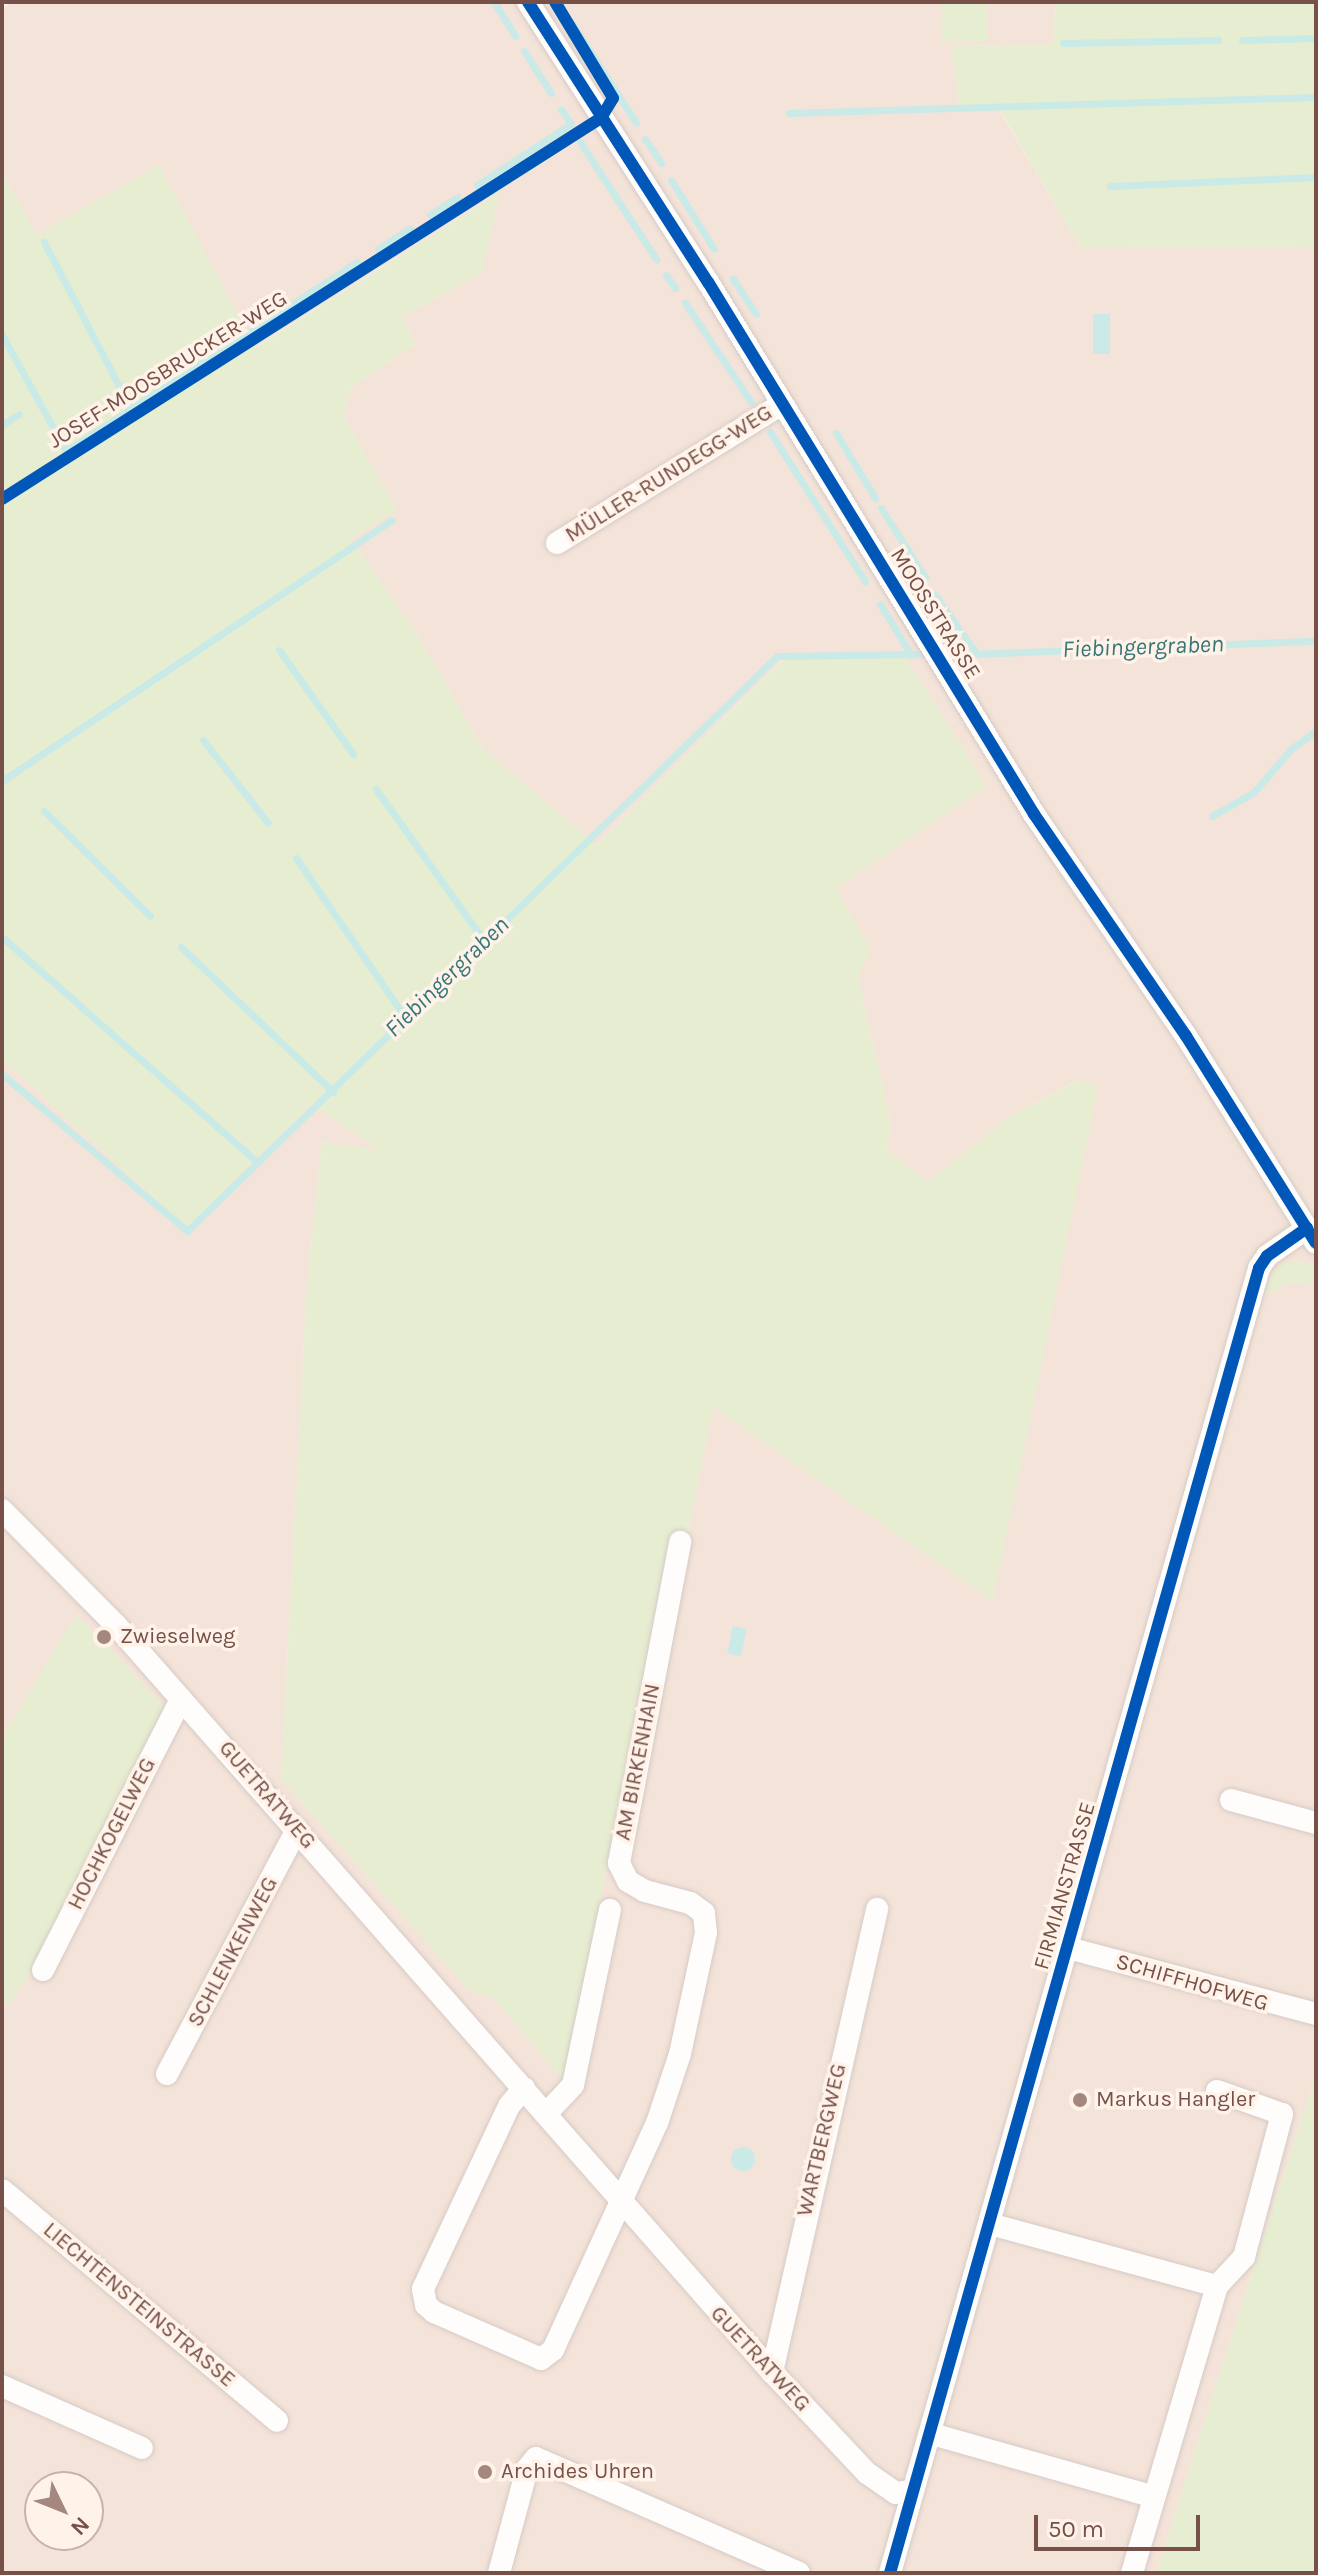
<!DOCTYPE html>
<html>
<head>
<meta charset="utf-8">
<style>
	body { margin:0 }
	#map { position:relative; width:1318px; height:2575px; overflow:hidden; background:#f8efe8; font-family:Karla,sans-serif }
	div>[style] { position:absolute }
	.residential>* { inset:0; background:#f4e3d8 }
	.green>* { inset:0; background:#e7edd1; transform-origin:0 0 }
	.water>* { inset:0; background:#c9eae7; transform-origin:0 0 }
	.round { border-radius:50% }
	.stream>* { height:7px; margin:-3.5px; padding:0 3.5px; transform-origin:3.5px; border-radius:3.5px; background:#c9eae7 }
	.roads { filter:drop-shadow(0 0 2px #d6cbc6) drop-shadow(0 0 2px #d6cbc6) }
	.minor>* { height:22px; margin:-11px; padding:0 11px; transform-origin:11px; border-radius:11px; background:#fefdfc }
	.cycleway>* { height:12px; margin:-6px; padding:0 6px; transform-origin:6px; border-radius:6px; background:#0057b8 }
	.dots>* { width:22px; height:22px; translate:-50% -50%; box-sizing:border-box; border:4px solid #fff3e9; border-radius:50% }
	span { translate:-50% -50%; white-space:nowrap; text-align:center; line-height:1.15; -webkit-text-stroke:7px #fff3e9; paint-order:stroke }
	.street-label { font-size:22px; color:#775047 }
	.poi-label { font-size:22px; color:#775047 }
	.left { translate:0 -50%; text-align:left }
	.water-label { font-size:24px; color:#377676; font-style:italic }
	.frame { position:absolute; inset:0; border:4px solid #775047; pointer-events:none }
	.north { position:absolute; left:24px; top:2471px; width:80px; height:80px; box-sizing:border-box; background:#fff3e9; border:2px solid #c9b2a8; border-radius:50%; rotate:133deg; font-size:22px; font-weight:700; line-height:32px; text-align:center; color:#775047 }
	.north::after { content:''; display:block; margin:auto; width:28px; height:36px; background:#a4887f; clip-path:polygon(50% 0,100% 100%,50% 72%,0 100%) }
	.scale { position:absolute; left:1034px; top:2515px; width:166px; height:36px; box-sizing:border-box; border:4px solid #775047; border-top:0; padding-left:10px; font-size:24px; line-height:28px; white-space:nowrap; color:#775047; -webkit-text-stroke:6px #fff3e9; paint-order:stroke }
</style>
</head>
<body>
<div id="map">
	<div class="residential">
		<i style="clip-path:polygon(evenodd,13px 2px,1055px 2px,1053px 44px,951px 46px,959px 105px,998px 108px,1080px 247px,1316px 248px,1316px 2074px,1156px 2573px,2px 2573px,2px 2000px,7px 2006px,76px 1616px,2px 1738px,2px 1059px,187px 1228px,311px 1104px,382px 1151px,322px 1142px,307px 1284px,281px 1779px,469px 1989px,494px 1998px,566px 2082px,670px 1536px,687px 1539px,713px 1406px,993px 1601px,1079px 1079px,1009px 1117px,928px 1182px,887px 1150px,891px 1123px,858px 977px,871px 950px,835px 888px,787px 655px,597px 845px,483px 749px,417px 634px,351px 539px,396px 510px,343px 415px,352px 387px,416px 344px,401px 317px,482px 273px,498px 193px,254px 348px,159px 166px,36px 235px,2px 170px,2px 9px,13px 2px,40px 2487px,88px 2487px,88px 2535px,40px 2535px,40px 2487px)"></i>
	</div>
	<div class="green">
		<i style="left:942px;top:2px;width:46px;height:40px"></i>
		<i style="clip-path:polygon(1055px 2px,1316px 2px,1316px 248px,1080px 247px,999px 108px,959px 106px,951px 46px,1053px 44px)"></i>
		<i style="clip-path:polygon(159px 165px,255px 348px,500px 192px,482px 273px,401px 317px,416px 344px,352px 387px,343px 415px,397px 510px,351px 539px,417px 634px,483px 749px,597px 845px,788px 655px,904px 656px,987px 786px,836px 888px,871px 950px,858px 977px,891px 1123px,887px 1150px,928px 1182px,1009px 1117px,1080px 1079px,1098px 1087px,993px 1601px,713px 1407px,687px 1539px,670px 1536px,566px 2083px,494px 1998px,469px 1990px,281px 1779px,307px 1284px,322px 1142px,380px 1150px,311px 1104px,187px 1228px,2px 1059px,2px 170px,36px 235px)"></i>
		<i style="clip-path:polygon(1299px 1260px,1316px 1268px,1316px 1283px,1287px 1284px,1261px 1297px,1270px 1275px,1284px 1263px)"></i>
		<i style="clip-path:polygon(76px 1615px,167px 1708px,43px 1952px,8px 2006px,2px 2000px,2px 1738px)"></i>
		<i style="clip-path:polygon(1316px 2074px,1316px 2573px,1156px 2573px)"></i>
	</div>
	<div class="water">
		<i style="left:1093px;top:314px;width:17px;height:40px"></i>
		<i style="left:733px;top:1626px;width:14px;height:28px;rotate:12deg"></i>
		<i class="round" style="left:731px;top:2147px;width:24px;height:24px"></i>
	</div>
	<div class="stream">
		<i style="left:494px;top:2px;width:40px;rotate:58deg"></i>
		<i style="left:571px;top:22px;width:120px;rotate:57.2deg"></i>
		<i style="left:1242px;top:40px;width:74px;rotate:-1.5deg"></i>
		<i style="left:1063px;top:43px;width:155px;rotate:-1.1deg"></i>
		<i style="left:524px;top:51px;width:50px;rotate:57.3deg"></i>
		<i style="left:789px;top:113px;width:527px;rotate:-1.74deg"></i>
		<i style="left:645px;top:139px;width:29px;rotate:56deg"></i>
		<i style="left:580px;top:142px;width:140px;rotate:57deg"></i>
		<i style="left:671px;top:180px;width:81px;rotate:58.1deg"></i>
		<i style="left:477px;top:185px;width:112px;rotate:-33deg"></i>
		<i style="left:571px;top:124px;width:18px;rotate:-124deg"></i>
		<i style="left:1110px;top:186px;width:206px;rotate:-2.5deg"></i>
		<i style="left:430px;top:215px;width:33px;rotate:-33deg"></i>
		<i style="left:44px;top:242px;width:188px;rotate:62.5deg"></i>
		<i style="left:378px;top:249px;width:38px;rotate:-33deg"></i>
		<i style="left:666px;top:275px;width:16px;rotate:55deg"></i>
		<i style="left:733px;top:279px;width:42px;rotate:56.7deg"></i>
		<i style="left:685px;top:303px;width:119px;rotate:56.3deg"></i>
		<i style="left:2px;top:335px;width:132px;rotate:61.1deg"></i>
		<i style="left:66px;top:451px;width:347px;rotate:-33deg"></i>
		<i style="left:2px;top:425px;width:20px;rotate:-33deg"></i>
		<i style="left:770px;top:432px;width:177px;rotate:57.5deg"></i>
		<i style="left:836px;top:433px;width:76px;rotate:59deg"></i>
		<i style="left:881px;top:508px;width:82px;rotate:57.5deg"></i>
		<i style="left:935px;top:595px;width:71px;rotate:54.7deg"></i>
		<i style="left:880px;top:604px;width:60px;rotate:58.7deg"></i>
		<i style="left:279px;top:650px;width:128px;rotate:54.6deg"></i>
		<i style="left:971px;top:654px;width:345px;rotate:-2.2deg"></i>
		<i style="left:203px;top:740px;width:105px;rotate:51.9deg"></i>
		<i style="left:2px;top:781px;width:469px;rotate:-33.8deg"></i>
		<i style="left:376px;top:789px;width:190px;rotate:54.6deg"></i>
		<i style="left:44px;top:811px;width:149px;rotate:44.7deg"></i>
		<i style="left:1212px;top:816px;width:48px;rotate:-29.7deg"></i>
		<i style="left:1254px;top:792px;width:57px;rotate:-49.3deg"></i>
		<i style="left:1291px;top:749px;width:31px;rotate:-36deg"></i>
		<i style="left:296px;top:858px;width:196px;rotate:55.6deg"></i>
		<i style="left:2px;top:937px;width:341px;rotate:41.4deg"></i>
		<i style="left:181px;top:947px;width:210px;rotate:43.6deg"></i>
		<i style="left:2px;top:1074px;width:243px;rotate:40.3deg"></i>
		<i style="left:187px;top:1231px;width:824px;rotate:-44.26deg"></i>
		<i style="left:777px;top:656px;width:146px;rotate:-0.8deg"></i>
	</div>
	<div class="roads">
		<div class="minor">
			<i style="left:528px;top:2px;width:333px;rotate:57.3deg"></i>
			<i style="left:708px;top:282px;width:624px;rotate:58.5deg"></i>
			<i style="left:1034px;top:814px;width:269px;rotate:55.6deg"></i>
			<i style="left:1186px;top:1036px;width:244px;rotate:57.9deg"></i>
			<i style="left:557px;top:543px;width:264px;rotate:-31.7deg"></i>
			<i style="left:2px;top:1510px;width:161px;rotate:45.3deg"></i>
			<i style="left:115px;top:1624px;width:996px;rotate:48.71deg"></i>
			<i style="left:772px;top:2372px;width:139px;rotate:46.8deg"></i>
			<i style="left:867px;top:2473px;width:35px;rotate:35deg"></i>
			<i style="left:896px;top:2493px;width:14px;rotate:-8deg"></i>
			<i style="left:1231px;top:1800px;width:88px;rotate:15.1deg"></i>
			<i style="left:1068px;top:1948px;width:257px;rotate:14.9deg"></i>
			<i style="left:43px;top:1970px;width:304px;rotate:-63deg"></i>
			<i style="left:167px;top:2074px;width:277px;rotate:-62deg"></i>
			<i style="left:524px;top:2088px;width:23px;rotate:130deg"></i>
			<i style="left:509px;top:2106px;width:202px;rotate:115.2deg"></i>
			<i style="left:423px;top:2289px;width:16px;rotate:79deg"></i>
			<i style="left:426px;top:2305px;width:11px;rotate:41deg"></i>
			<i style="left:434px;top:2312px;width:117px;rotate:23.7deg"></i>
			<i style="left:541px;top:2359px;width:15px;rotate:-37deg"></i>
			<i style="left:553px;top:2350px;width:250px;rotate:-65.4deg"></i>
			<i style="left:657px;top:2123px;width:73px;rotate:-71.6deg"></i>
			<i style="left:680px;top:2054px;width:124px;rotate:-77.9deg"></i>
			<i style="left:706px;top:1933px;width:20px;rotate:-96deg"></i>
			<i style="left:704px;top:1913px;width:17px;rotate:-144deg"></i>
			<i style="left:690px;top:1903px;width:47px;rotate:-165.1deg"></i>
			<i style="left:645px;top:1891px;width:20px;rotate:-150deg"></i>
			<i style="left:628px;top:1881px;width:20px;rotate:-117deg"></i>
			<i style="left:619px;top:1863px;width:327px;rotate:-79.2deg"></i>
			<i style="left:546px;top:2114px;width:40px;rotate:-47deg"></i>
			<i style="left:573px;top:2085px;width:179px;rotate:-78.1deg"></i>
			<i style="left:2px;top:2190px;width:359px;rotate:40deg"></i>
			<i style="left:990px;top:2224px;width:235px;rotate:15.3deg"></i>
			<i style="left:1217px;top:2286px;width:40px;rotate:-47deg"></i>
			<i style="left:1244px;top:2257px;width:148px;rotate:-75.1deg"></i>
			<i style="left:1282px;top:2114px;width:69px;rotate:-160.5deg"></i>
			<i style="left:772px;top:2372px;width:475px;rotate:-77.2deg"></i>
			<i style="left:2px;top:2386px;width:153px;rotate:23.9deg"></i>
			<i style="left:932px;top:2434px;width:231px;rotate:15.8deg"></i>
			<i style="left:499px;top:2573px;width:108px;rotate:-74.9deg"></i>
			<i style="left:527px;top:2469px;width:14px;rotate:-51deg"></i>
			<i style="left:536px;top:2458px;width:287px;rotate:23.6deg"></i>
			<i style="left:890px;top:2573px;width:1356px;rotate:-74.21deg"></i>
			<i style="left:1259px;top:1268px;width:14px;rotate:-56deg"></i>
			<i style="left:1267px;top:1256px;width:49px;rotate:-35deg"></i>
			<i style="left:1132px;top:2573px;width:299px;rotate:-73.5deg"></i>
		</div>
	</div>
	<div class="cycleway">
		<i style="left:528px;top:2px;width:333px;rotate:57.3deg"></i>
		<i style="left:708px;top:282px;width:624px;rotate:58.5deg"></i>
		<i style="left:1034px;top:814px;width:269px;rotate:55.6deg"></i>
		<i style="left:1186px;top:1036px;width:244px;rotate:57.9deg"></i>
		<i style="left:2px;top:499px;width:710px;rotate:-32.46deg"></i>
		<i style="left:601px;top:118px;width:23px;rotate:-59deg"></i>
		<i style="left:613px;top:98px;width:112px;rotate:-121.1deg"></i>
		<i style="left:890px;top:2573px;width:1356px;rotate:-74.21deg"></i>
		<i style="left:1259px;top:1268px;width:14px;rotate:-56deg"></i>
		<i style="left:1267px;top:1256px;width:49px;rotate:-35deg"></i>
	</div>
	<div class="dots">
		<i style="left:104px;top:1637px;background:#a4887f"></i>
		<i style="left:1080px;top:2100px;background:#a4887f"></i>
		<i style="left:485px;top:2472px;background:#a4887f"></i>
	</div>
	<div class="street-label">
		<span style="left:168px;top:370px;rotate:-32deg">JOSEF-MOOSBRUCKER-WEG</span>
		<span style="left:669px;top:474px;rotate:-32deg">MÜLLER-RUNDEGG-WEG</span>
		<span style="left:935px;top:614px;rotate:58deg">MOOSSTRASSE</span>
		<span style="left:638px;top:1762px;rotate:-79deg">AM BIRKENHAIN</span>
		<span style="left:267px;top:1795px;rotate:49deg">GUETRATWEG</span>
		<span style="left:112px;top:1834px;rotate:-63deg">HOCHKOGELWEG</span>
		<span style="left:1065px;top:1886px;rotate:-74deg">FIRMIANSTRASSE</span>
		<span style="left:233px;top:1952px;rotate:-62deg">SCHLENKENWEG</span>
		<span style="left:1192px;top:1983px;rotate:16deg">SCHIFFHOFWEG</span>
		<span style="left:822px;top:2140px;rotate:-77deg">WARTBERGWEG</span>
		<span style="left:139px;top:2305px;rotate:40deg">LIECHTENSTEINSTRASSE</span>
		<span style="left:760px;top:2359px;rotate:47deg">GUETRATWEG</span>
	</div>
	<div class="poi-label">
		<span class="left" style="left:120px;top:1637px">Zwieselweg</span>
		<span class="left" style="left:1096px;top:2100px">Markus Hangler</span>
		<span class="left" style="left:501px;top:2472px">Archides Uhren</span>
	</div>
	<div class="water-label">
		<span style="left:1143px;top:647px;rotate:-2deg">Fiebingergraben</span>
		<span style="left:447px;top:977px;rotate:-44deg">Fiebingergraben</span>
	</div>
	<div class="frame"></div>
	<div class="north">N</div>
	<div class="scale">50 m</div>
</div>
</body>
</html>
